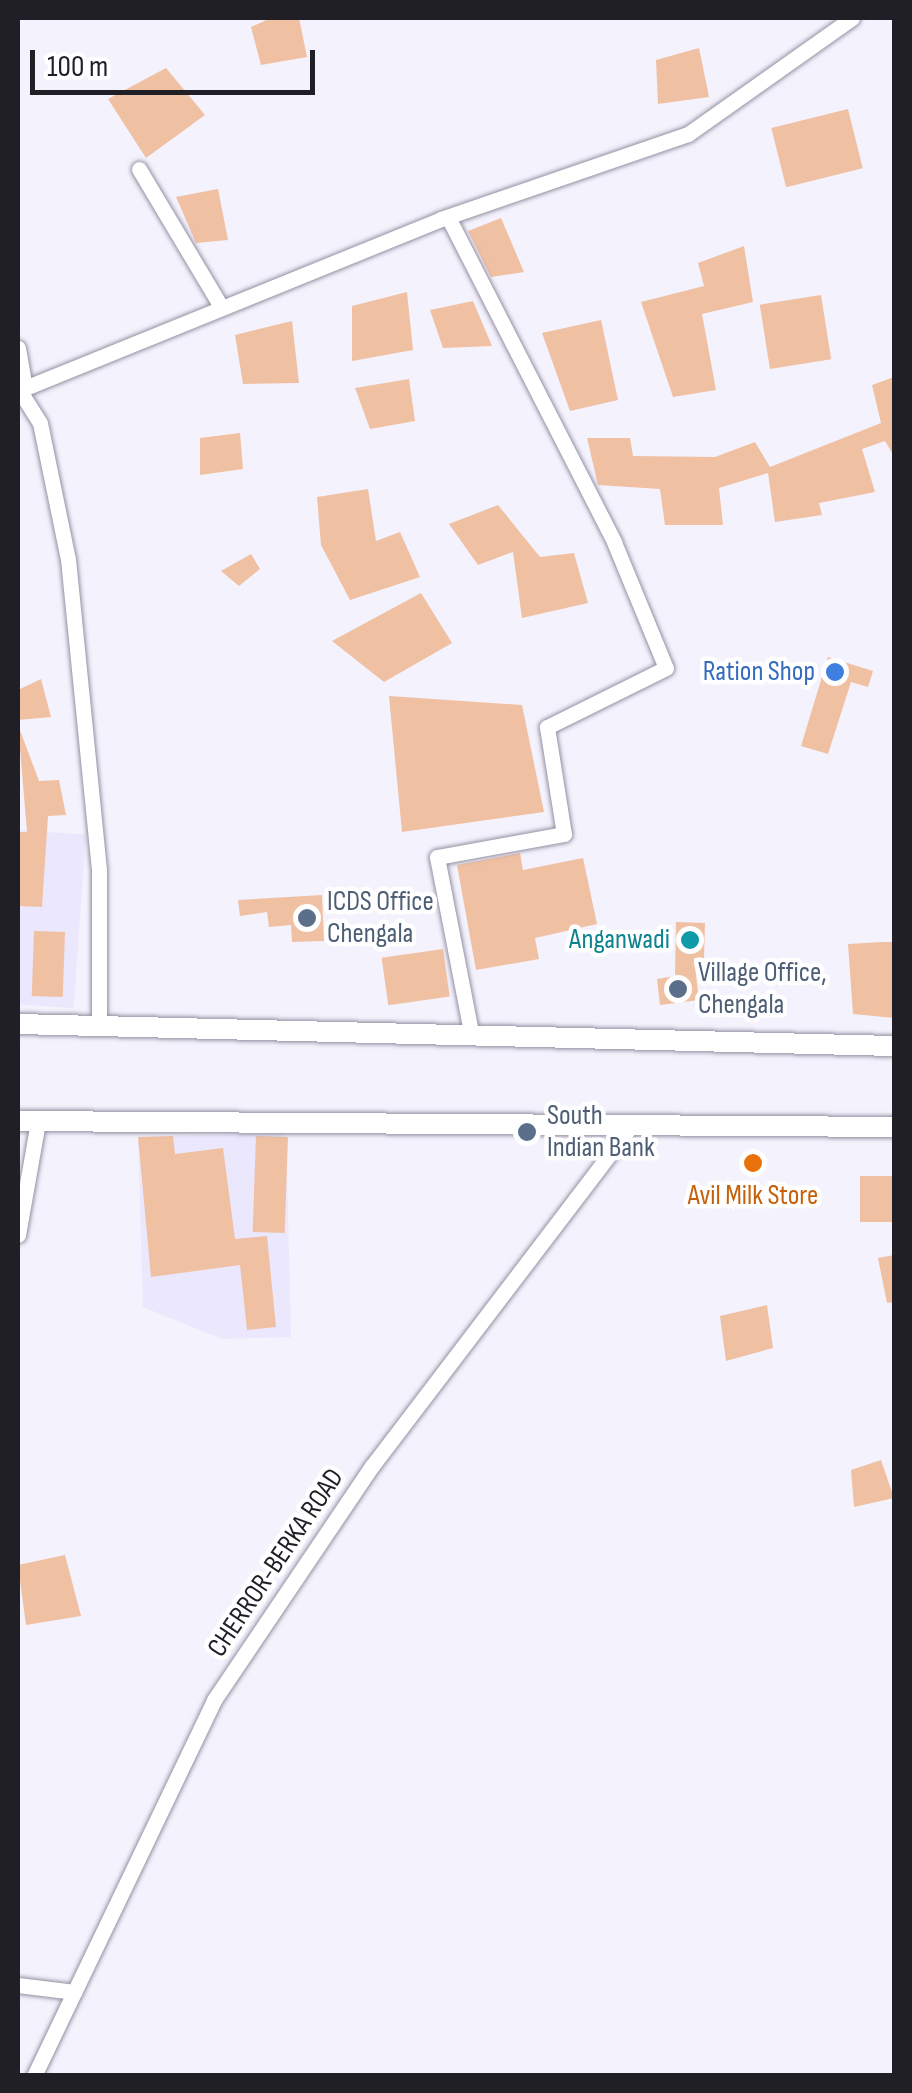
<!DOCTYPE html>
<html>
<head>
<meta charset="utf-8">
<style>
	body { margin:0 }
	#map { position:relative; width:912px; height:2093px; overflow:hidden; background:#f4f2fd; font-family:"Sofia Sans Condensed",sans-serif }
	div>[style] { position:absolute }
	.built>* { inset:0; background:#ebe7fc; transform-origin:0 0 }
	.building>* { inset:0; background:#f0c0a3; transform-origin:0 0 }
	.roads { filter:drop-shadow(0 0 2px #9490a2) drop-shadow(0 0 2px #9490a2) }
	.minor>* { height:15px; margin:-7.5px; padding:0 7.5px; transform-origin:7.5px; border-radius:7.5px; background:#fff }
	.tertiary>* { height:20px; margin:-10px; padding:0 10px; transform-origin:10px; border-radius:10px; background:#fff }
	.dots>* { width:28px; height:28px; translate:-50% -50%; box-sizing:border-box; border:5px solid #fff; border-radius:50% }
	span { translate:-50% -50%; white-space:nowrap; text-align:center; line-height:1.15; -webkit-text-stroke:9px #fff; paint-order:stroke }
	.shop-label { font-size:28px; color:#366cbe }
	.right { translate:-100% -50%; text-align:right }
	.service-label { font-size:28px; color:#4e5e75 }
	.left { translate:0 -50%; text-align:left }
	.culture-label { font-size:28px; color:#0d838f }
	.food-label { font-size:28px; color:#c56008 }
	.street-label { font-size:28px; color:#211f26 }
	.frame { position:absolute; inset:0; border:20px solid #211f26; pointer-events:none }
	.scale { position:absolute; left:30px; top:50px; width:285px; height:45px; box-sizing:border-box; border:5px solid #211f26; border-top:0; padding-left:12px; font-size:30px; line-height:35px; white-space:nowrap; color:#211f26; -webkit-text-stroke:8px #fff; paint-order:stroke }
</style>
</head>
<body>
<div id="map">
	<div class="built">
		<i style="left:18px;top:830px;width:68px;height:174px;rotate:4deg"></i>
		<i style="clip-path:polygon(286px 1133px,291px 1337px,222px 1339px,143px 1307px,138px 1137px)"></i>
	</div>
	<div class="building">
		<i style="clip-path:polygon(271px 18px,299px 18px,307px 57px,261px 65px,251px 27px)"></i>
		<i style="clip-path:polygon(699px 48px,709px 97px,658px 104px,656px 60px)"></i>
		<i style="clip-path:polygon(166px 68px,205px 115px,146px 158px,108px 99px)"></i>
		<i style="left:848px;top:109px;width:61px;height:79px;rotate:76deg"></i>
		<i style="clip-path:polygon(218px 189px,228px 240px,196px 243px,176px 197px)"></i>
		<i style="clip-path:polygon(501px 218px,524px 272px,491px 277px,468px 231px)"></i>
		<i style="clip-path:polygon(744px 246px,753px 302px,702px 314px,716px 390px,673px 397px,641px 302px,704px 286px,698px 263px)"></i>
		<i style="clip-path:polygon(407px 292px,413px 350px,352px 361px,352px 306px)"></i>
		<i style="left:821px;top:295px;width:65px;height:62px;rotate:81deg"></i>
		<i style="clip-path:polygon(473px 301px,492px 346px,443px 348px,430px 310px)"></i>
		<i style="clip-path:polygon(601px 320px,618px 400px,570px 411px,542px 333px)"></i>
		<i style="clip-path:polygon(292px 321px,299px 383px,243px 384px,235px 335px)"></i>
		<i style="clip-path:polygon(894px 377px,894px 456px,885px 441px,862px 449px,875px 492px,819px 503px,822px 515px,775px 522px,768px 473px,719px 488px,723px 525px,665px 525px,660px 489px,598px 485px,587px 438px,630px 438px,633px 456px,715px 457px,755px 442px,770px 467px,881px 423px,872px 385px)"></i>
		<i style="clip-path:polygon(409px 379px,415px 421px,370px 429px,355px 388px)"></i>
		<i style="clip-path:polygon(240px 433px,243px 469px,200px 475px,200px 438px)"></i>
		<i style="clip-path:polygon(368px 489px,376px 541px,400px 532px,420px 577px,350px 600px,321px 545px,317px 497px)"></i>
		<i style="clip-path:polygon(498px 505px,540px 557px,574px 553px,588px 603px,522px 618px,513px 552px,478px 565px,449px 524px)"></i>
		<i style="clip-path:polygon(251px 554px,260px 569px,239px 586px,221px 571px)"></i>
		<i style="clip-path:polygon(421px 593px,452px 643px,384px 682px,332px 641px)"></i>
		<i style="clip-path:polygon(828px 657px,873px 671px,868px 687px,851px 682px,828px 754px,801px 746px)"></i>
		<i style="clip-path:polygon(41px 679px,51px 717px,18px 720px,18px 690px)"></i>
		<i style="clip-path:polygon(389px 696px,522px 705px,544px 812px,402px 832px)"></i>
		<i style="clip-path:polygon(18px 725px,39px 781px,59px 780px,66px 815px,48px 816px,42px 907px,18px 906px,18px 832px,27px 832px)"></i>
		<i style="clip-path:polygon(520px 853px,523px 870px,583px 858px,597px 924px,535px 938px,539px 959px,476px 970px,457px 865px)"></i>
		<i style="clip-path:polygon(322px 895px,324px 941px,292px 942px,291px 925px,269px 927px,267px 912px,240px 916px,238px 900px)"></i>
		<i style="clip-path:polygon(676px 922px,705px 923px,704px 958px,694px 958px,699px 1000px,660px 1005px,657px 979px,675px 976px)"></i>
		<i style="left:34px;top:931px;width:31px;height:65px;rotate:2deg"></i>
		<i style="clip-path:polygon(883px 942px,894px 942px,894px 1018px,853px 1014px,848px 944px)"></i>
		<i style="left:443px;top:949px;width:48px;height:62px;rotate:82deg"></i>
		<i style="clip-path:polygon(173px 1136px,175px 1154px,223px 1148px,235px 1239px,267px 1236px,276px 1327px,247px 1330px,240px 1265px,151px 1277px,138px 1137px)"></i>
		<i style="left:256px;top:1136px;width:32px;height:96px;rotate:2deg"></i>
		<i style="left:894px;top:1176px;width:46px;height:34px;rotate:90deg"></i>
		<i style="clip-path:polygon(894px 1255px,894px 1302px,887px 1303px,878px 1258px)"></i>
		<i style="clip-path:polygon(767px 1305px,773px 1348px,726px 1361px,720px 1316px)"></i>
		<i style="clip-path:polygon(881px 1460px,894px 1498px,854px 1507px,851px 1470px)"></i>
		<i style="clip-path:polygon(65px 1555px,81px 1616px,26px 1625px,18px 1565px)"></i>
	</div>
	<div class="roads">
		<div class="minor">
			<i style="left:139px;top:169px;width:158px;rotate:59.2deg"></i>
			<i style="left:448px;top:217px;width:365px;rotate:62.9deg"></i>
			<i style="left:614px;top:542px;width:136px;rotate:67.6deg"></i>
			<i style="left:666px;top:668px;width:133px;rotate:153.6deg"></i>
			<i style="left:547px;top:727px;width:108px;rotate:81deg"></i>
			<i style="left:564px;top:834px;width:129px;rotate:169.7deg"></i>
			<i style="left:437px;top:857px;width:178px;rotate:79deg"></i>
			<i style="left:18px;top:348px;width:41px;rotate:80.1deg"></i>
			<i style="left:25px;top:388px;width:449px;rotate:-22.1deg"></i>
			<i style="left:441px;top:219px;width:261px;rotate:-19deg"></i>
			<i style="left:688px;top:134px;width:201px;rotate:-35.3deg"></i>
			<i style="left:18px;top:388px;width:41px;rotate:57.8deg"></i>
			<i style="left:40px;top:423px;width:139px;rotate:78.4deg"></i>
			<i style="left:68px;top:559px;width:313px;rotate:84.3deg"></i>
			<i style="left:99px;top:870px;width:155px;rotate:90deg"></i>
			<i style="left:18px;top:1235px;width:116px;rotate:-80deg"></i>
			<i style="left:18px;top:1985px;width:57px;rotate:7deg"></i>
			<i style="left:34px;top:2076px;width:417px;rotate:-64.4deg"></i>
			<i style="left:214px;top:1700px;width:282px;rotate:-56deg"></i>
			<i style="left:372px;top:1466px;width:430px;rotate:-52.7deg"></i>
		</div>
		<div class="tertiary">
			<i style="left:18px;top:1024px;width:876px;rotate:1.44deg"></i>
			<i style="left:18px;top:1121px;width:876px;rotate:0.39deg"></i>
		</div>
	</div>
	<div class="dots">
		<i style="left:835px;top:672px;background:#3f7fe0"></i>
		<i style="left:307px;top:918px;background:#5c6f8a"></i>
		<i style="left:690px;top:940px;background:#0f9aa8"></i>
		<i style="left:678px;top:989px;background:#5c6f8a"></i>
		<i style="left:527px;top:1132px;background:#5c6f8a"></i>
		<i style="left:753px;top:1163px;background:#e8710a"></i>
	</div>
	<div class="shop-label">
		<span class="right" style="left:815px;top:672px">Ration Shop</span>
	</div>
	<div class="service-label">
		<span class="left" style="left:327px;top:918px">ICDS Office<br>Chengala</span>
		<span class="left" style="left:698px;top:989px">Village Office,<br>Chengala</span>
		<span class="left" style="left:547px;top:1132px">South<br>Indian Bank</span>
	</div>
	<div class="culture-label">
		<span class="right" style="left:670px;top:940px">Anganwadi</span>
	</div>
	<div class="food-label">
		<span style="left:753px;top:1196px">Avil Milk Store</span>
	</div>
	<div class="street-label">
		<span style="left:276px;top:1563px;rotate:-56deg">CHERROR-BERKA ROAD</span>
	</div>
	<div class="frame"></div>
	<div class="scale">100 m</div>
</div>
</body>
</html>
